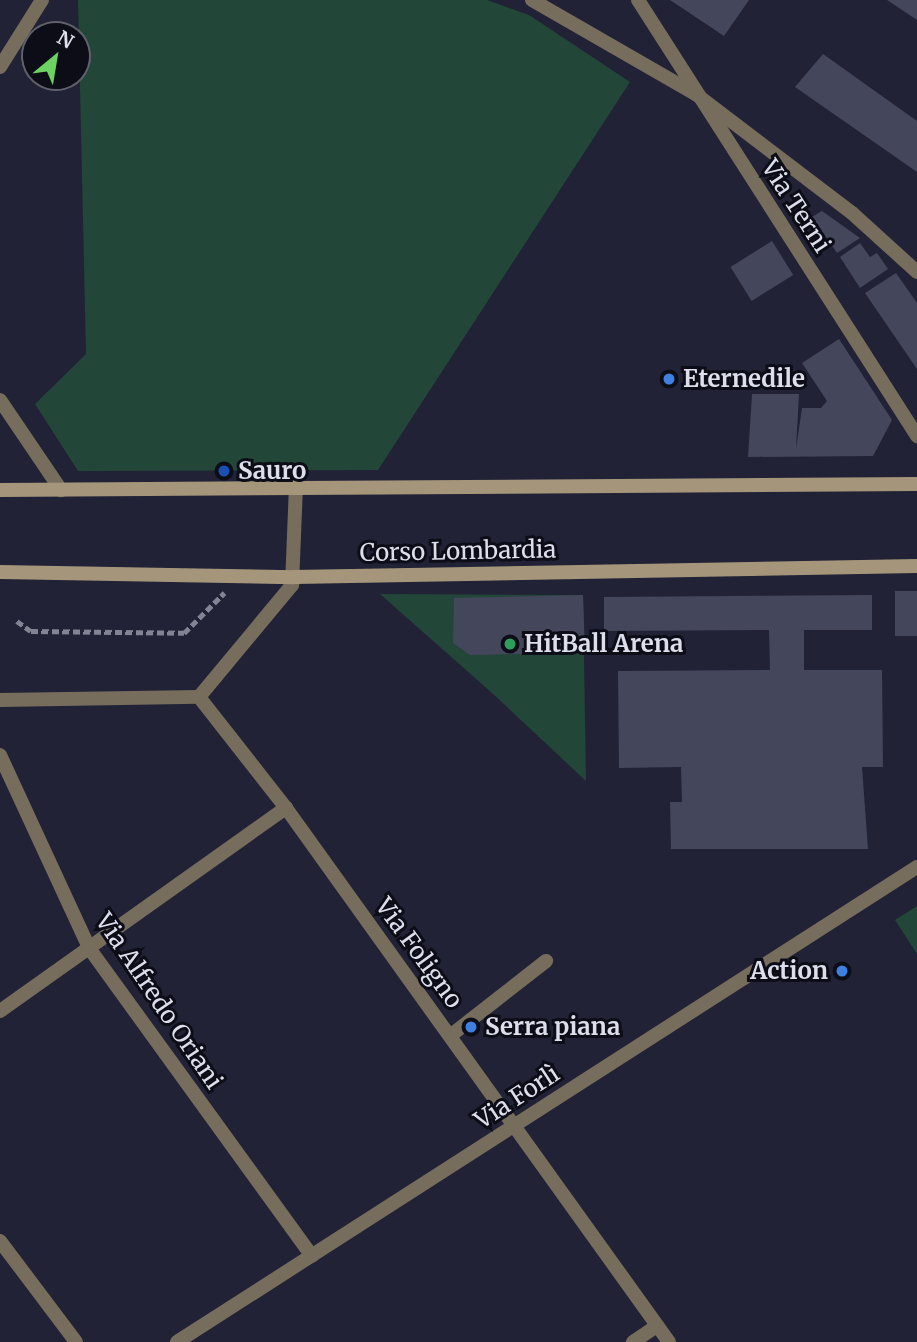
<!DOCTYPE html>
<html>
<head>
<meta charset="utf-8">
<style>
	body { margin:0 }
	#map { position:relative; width:917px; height:1342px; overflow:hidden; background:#212236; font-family:Merriweather,serif }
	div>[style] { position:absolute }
	.green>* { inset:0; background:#224637 }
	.building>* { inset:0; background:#44465c; transform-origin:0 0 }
	.path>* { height:4.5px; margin-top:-2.25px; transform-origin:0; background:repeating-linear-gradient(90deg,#828393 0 7px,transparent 0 10.5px) }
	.street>* { height:14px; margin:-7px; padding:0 7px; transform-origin:7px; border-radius:7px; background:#766d5c }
	.secondary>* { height:14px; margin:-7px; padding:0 7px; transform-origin:7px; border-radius:7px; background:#a5967b }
	.dots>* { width:19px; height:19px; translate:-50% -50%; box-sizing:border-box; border:4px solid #0c0d16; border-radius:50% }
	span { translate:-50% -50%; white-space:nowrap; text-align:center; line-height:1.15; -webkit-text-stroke:6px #0c0d16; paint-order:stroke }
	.street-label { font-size:24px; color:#dddeec }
	.poi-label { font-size:24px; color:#dddeec; font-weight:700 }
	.left { translate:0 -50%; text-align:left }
	.right { translate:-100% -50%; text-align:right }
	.north { position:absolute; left:21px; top:21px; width:70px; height:70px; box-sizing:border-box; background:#0c0d16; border:2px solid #60616c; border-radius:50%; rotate:30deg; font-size:19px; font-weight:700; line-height:28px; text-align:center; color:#dddeec }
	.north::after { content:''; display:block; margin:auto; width:24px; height:32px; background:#6cd362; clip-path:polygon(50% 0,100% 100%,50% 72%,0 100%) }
</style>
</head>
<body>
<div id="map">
	<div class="green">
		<i style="clip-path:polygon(78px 0,487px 0,529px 15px,630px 82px,378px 470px,78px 471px,35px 404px,86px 354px)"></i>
		<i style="clip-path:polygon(380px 594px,583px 595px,586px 781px,492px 693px)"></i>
		<i style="clip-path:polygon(917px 906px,917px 954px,895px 920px)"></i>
	</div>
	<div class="building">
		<i style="clip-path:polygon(670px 0,749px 0,724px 36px)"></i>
		<i style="clip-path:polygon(887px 0,917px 0,917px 20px)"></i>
		<i style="clip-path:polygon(823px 54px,917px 121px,917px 172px,795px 87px)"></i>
		<i style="clip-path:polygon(822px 211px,860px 238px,837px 253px,812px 217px)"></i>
		<i style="left:772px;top:241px;width:40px;height:49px;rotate:58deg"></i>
		<i style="clip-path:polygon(860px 243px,870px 257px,877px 253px,888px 269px,860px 288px,840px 257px)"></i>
		<i style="clip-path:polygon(896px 273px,917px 303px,917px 369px,865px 293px)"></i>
		<i style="clip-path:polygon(839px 339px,892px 420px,873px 456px,748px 457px,752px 394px,799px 394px,796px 449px,802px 408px,821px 408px,827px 401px,802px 363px)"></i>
		<i style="left:895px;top:591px;width:22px;height:45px"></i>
		<i style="clip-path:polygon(583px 595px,585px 653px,470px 655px,453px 643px,454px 598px)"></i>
		<i style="clip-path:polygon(872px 595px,872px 630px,804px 630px,804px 670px,882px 670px,883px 767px,862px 767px,868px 849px,671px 849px,670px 802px,682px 802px,681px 767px,619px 768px,618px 671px,770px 670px,769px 630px,604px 631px,604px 597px)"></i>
	</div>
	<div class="path">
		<i style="left:17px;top:621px;width:17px;rotate:36deg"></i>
		<i style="left:31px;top:631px;width:153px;rotate:0.7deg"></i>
		<i style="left:184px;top:633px;width:57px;rotate:-45deg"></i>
	</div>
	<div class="street">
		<i style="left:532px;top:0;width:190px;rotate:29.9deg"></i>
		<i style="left:697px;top:95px;width:195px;rotate:37.3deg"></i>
		<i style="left:852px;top:213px;width:88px;rotate:42.2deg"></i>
		<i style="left:638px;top:0;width:518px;rotate:57.38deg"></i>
		<i style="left:0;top:67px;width:79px;rotate:-57.9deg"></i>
		<i style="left:0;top:400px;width:109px;rotate:55.9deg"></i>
		<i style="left:199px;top:697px;width:141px;rotate:51.9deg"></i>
		<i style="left:286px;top:808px;width:657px;rotate:54.35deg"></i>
		<i style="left:0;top:700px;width:199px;rotate:-0.9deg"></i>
		<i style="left:199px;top:697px;width:146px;rotate:-50.3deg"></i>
		<i style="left:292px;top:585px;width:99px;rotate:-87.7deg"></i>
		<i style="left:0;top:755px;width:213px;rotate:65.2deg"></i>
		<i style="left:89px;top:948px;width:380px;rotate:54.1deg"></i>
		<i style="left:0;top:1011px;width:351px;rotate:-35.4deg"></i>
		<i style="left:450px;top:1036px;width:122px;rotate:-38deg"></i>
		<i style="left:0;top:1241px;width:126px;rotate:53deg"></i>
		<i style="left:177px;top:1342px;width:879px;rotate:-32.7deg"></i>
		<i style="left:633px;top:1342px;width:29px;rotate:-34deg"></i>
	</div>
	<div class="secondary">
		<i style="left:0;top:490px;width:917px;rotate:-0.37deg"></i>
		<i style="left:0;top:572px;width:294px;rotate:1deg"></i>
		<i style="left:294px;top:577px;width:623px;rotate:-1.01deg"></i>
	</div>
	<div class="dots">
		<i style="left:669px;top:379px;background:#3f7fe0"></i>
		<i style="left:224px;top:471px;background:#1a4fb4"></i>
		<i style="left:510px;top:644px;background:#2e9e5b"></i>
		<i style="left:842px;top:971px;background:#3f7fe0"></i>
		<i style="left:471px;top:1027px;background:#3f7fe0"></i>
	</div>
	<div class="street-label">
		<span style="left:796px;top:206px;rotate:57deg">Via Terni</span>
		<span style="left:458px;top:551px;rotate:-1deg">Corso Lombardia</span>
		<span style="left:419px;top:953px;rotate:54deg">Via Foligno</span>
		<span style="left:159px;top:1001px;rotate:56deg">Via Alfredo Oriani</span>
		<span style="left:517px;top:1097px;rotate:-33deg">Via Forlì</span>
	</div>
	<div class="poi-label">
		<span class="left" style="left:683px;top:379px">Eternedile</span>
		<span class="left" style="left:238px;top:471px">Sauro</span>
		<span class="left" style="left:524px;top:644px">HitBall Arena</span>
		<span class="right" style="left:828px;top:971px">Action</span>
		<span class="left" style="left:485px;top:1027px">Serra piana</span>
	</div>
	<div class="north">N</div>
</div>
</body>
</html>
